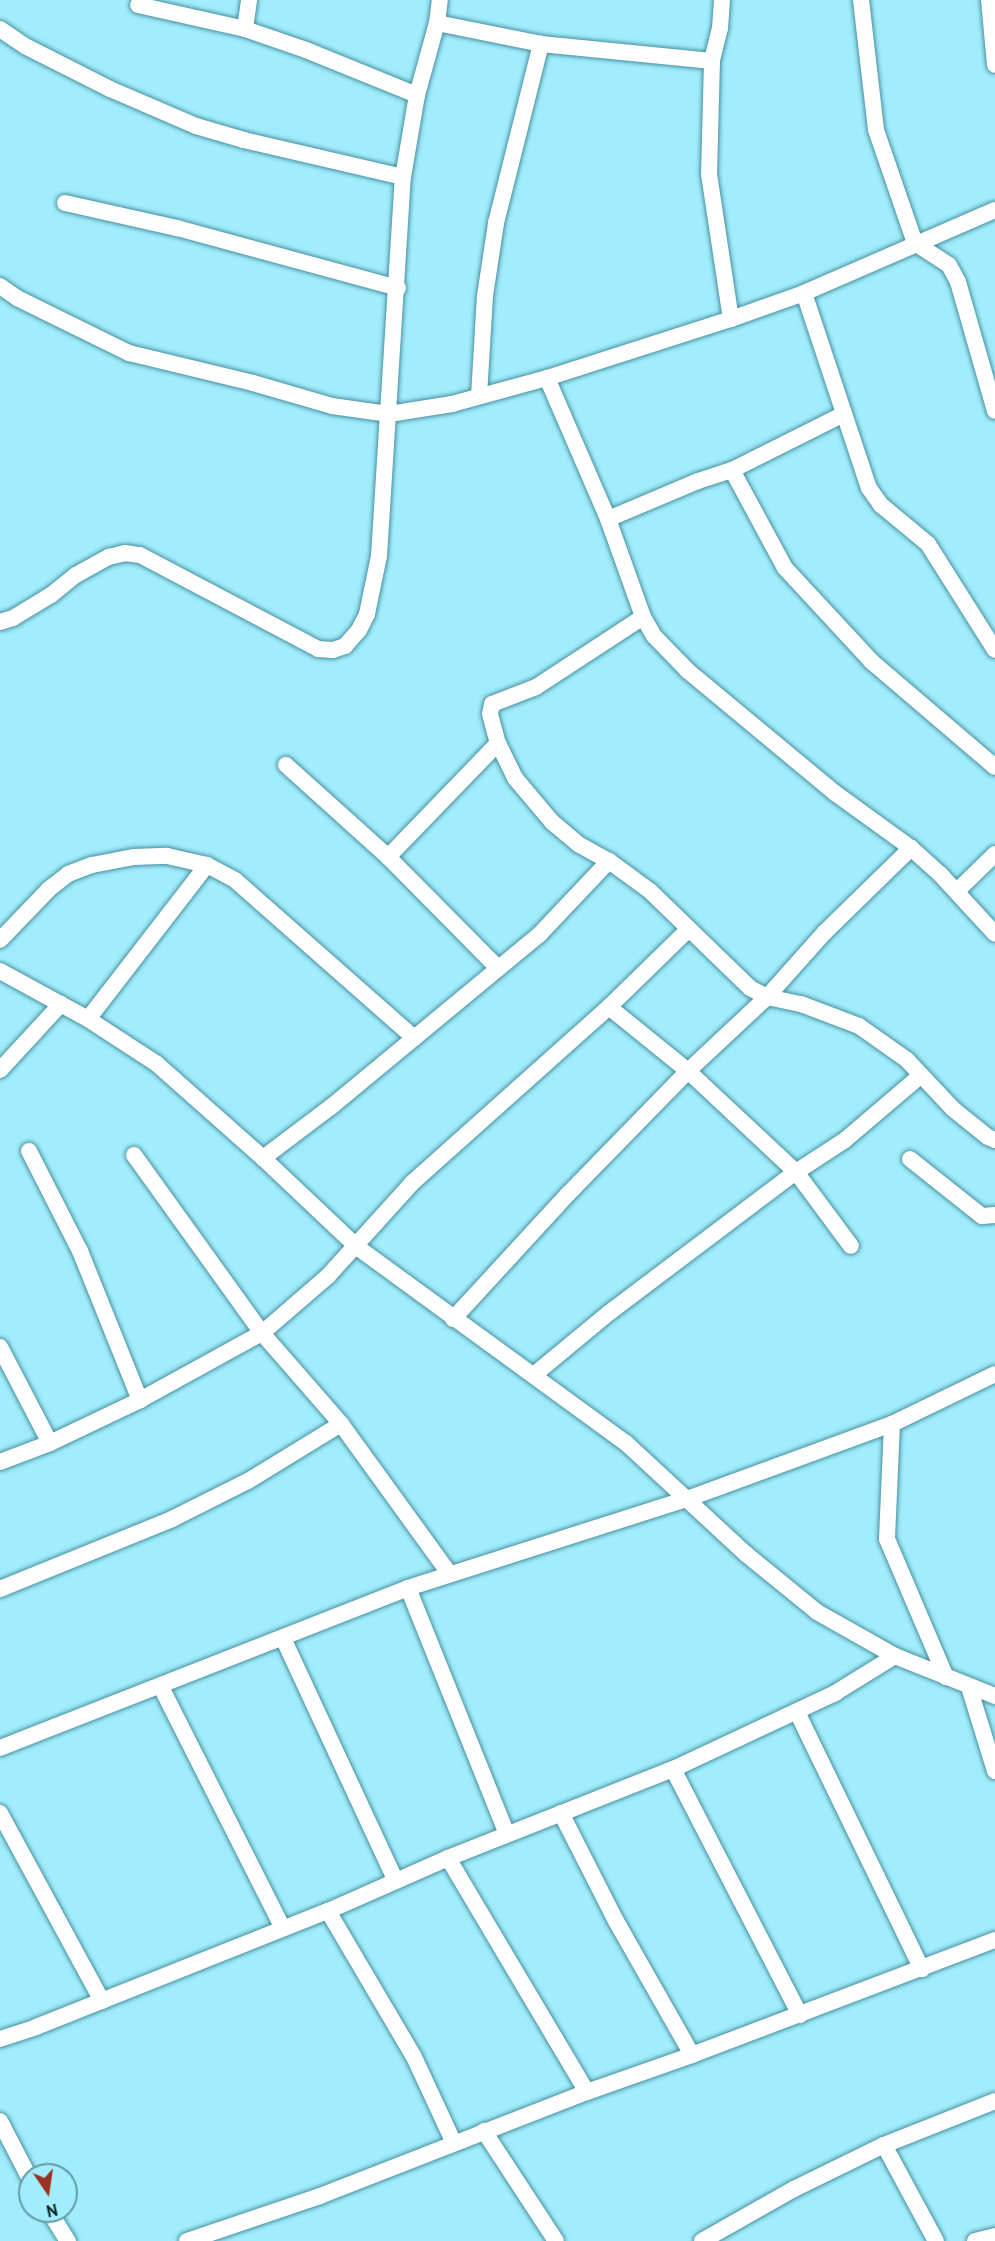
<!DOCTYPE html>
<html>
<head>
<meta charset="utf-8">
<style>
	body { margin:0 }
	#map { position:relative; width:995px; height:2241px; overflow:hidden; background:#a2edfc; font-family:Overpass,sans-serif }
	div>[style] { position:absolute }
	.roads { filter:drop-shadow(0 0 2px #46909f) drop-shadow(0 0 2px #46909f) }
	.minor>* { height:16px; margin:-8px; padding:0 8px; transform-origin:8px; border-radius:8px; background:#fff }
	span { translate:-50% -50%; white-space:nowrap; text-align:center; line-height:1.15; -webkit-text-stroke:6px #a2edfc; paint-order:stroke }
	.north { position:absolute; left:18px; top:2163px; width:60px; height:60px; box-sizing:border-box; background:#a2edfc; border:2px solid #619ba6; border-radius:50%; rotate:167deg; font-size:16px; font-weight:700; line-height:24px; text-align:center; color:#002026 }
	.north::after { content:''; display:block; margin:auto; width:21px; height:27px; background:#9b311f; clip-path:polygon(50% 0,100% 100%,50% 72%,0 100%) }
</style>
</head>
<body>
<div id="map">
	<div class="roads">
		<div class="minor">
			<i style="left:722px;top:0;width:28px;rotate:94deg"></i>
			<i style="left:720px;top:28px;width:34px;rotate:104deg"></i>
			<i style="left:712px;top:61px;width:113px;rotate:91.5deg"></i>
			<i style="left:709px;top:174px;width:147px;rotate:81.4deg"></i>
			<i style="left:861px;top:0;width:131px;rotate:83.4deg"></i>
			<i style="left:876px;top:130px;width:120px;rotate:71deg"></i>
			<i style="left:915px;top:243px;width:40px;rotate:32.9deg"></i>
			<i style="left:949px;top:265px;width:19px;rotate:62deg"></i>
			<i style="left:958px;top:282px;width:134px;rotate:74deg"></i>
			<i style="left:989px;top:0;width:65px;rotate:84.7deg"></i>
			<i style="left:138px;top:5px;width:110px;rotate:12.6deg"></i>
			<i style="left:245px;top:29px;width:65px;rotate:19deg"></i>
			<i style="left:306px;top:50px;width:120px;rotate:22.1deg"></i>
			<i style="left:437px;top:23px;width:106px;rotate:11.4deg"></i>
			<i style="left:541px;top:44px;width:172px;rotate:5.7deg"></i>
			<i style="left:0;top:29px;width:30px;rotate:34deg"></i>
			<i style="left:25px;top:46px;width:95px;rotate:26.8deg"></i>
			<i style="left:110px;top:89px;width:94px;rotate:23.3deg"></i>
			<i style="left:196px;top:126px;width:50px;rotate:16.3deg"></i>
			<i style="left:244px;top:140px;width:163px;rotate:13.1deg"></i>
			<i style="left:245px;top:29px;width:29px;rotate:-82deg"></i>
			<i style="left:65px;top:203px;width:115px;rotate:12.6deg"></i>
			<i style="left:177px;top:228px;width:229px;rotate:15.2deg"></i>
			<i style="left:0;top:286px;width:21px;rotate:35deg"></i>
			<i style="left:17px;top:298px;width:125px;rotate:26.2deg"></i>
			<i style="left:129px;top:353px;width:128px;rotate:13.6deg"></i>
			<i style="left:253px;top:383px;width:82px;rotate:16.2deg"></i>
			<i style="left:332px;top:406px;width:58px;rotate:8deg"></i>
			<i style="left:389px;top:414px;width:64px;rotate:-9deg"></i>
			<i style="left:452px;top:404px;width:98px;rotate:-15.3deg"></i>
			<i style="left:547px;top:378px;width:193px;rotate:-17.8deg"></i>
			<i style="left:731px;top:319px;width:77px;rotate:-19.6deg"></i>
			<i style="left:804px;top:293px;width:208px;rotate:-23.5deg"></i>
			<i style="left:804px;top:293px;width:206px;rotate:71.6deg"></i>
			<i style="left:869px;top:488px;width:21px;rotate:55deg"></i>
			<i style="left:881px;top:505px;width:61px;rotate:39.7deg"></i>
			<i style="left:928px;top:544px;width:125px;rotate:57.7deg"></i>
			<i style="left:547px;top:378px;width:154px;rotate:66.6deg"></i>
			<i style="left:608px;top:519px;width:104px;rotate:70.3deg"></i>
			<i style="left:643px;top:617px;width:22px;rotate:60deg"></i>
			<i style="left:654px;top:636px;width:49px;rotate:45.8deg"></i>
			<i style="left:688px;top:671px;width:191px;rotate:39.7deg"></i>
			<i style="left:835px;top:793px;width:94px;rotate:35.9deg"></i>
			<i style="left:911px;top:848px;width:39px;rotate:42deg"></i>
			<i style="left:940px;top:874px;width:81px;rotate:47.5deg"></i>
			<i style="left:479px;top:396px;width:100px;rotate:-86.6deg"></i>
			<i style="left:485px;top:296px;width:74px;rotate:-81.4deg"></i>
			<i style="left:496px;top:223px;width:185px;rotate:-75.9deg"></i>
			<i style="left:732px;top:470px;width:111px;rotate:61.6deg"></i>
			<i style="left:785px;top:568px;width:127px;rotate:47.2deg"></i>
			<i style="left:871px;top:661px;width:163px;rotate:40.5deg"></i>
			<i style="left:608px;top:519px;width:98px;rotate:-22.9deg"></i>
			<i style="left:698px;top:481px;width:36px;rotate:-18deg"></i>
			<i style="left:732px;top:470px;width:123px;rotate:-26.6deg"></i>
			<i style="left:643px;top:617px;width:128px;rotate:146.8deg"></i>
			<i style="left:536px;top:687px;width:47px;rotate:158.9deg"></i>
			<i style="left:492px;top:704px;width:10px;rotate:101deg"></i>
			<i style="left:490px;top:714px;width:30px;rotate:75deg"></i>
			<i style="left:498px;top:743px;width:39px;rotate:64deg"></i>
			<i style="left:515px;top:778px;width:57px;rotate:49.9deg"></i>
			<i style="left:552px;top:822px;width:34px;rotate:40deg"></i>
			<i style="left:578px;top:844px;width:35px;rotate:29deg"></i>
			<i style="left:609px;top:861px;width:51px;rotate:36.2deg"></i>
			<i style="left:650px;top:891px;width:139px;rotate:44.1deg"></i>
			<i style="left:750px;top:988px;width:19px;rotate:28deg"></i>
			<i style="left:767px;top:997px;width:35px;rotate:12deg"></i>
			<i style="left:801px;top:1004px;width:62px;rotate:20.8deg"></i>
			<i style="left:859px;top:1026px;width:59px;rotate:35.3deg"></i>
			<i style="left:907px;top:1060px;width:67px;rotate:46.8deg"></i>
			<i style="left:953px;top:1109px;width:45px;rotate:38.7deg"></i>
			<i style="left:988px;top:1137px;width:8px;rotate:23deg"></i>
			<i style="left:0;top:622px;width:14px;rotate:-17deg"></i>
			<i style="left:13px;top:618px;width:44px;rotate:-31.2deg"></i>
			<i style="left:51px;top:595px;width:32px;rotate:-39deg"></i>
			<i style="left:76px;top:575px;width:38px;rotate:-29deg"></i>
			<i style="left:109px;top:557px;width:16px;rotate:-14deg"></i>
			<i style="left:125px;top:553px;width:15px;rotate:8deg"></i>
			<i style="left:140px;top:555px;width:201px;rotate:27.8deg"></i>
			<i style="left:318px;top:649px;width:15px;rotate:4deg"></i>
			<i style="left:333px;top:650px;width:13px;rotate:-18deg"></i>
			<i style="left:345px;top:646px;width:21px;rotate:-49deg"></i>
			<i style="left:359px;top:630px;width:18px;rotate:-63deg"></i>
			<i style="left:367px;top:614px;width:59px;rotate:-78.3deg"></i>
			<i style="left:379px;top:556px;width:380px;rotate:-86.4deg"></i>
			<i style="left:403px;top:177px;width:83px;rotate:-80.3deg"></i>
			<i style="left:417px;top:95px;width:75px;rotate:-74.5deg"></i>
			<i style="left:437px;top:23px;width:23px;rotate:-83deg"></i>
			<i style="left:286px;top:765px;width:137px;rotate:42deg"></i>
			<i style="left:957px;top:891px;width:53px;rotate:-44.2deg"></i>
			<i style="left:0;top:940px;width:71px;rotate:-46.1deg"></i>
			<i style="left:49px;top:889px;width:24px;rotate:-38deg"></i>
			<i style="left:68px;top:874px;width:26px;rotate:-21deg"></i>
			<i style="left:92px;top:865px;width:43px;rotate:-10.8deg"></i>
			<i style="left:134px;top:857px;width:33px;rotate:-2deg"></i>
			<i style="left:167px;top:856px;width:41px;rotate:12.7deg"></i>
			<i style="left:207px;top:865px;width:32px;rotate:28deg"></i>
			<i style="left:235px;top:880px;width:239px;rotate:41.4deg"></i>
			<i style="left:498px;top:968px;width:156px;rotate:-134.7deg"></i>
			<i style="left:388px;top:857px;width:158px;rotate:-46deg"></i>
			<i style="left:0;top:971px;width:100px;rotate:28.6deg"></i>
			<i style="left:88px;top:1019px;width:82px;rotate:33.1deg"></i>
			<i style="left:157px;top:1064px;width:142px;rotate:41.6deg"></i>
			<i style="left:263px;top:1158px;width:129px;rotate:43.4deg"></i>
			<i style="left:357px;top:1247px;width:333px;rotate:36.1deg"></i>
			<i style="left:626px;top:1443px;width:163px;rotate:42.8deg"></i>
			<i style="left:746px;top:1554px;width:92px;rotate:39.2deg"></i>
			<i style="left:817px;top:1612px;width:90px;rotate:29.4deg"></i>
			<i style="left:895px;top:1656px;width:108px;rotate:21.8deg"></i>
			<i style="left:609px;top:1007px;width:102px;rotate:39deg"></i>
			<i style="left:688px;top:1071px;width:148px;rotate:43.1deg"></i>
			<i style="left:796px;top:1172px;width:92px;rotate:53.4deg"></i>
			<i style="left:88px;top:1019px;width:195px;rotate:-52.3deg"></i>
			<i style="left:0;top:1070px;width:90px;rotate:-47.3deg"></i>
			<i style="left:29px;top:1151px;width:112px;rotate:63deg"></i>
			<i style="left:80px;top:1251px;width:161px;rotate:68.1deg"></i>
			<i style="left:134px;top:1155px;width:219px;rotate:54.3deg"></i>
			<i style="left:262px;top:1333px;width:121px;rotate:49deg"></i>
			<i style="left:341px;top:1424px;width:184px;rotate:54.1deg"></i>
			<i style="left:263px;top:1158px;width:86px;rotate:-37deg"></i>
			<i style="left:332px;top:1106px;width:268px;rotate:-39.6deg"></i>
			<i style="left:539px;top:935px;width:102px;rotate:-46.6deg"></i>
			<i style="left:910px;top:1159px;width:92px;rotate:38.4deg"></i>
			<i style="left:982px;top:1216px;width:13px;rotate:-4deg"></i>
			<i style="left:453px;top:1319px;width:170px;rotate:-47.4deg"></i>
			<i style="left:568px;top:1194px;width:172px;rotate:-45.7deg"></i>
			<i style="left:688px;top:1071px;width:108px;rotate:-43.1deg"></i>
			<i style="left:767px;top:997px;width:86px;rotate:-48.3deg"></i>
			<i style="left:824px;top:933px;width:122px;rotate:-44.3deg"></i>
			<i style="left:0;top:1347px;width:108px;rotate:62.5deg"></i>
			<i style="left:535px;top:1374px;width:97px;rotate:-39.6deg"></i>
			<i style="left:610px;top:1312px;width:233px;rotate:-37deg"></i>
			<i style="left:796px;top:1172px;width:59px;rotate:-33.1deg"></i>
			<i style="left:845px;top:1140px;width:100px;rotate:-40.5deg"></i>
			<i style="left:892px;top:1424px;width:115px;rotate:92.5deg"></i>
			<i style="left:887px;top:1539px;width:150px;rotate:66.9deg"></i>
			<i style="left:0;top:1462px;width:53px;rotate:-20.8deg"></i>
			<i style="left:50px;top:1443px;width:100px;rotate:-25.5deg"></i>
			<i style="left:140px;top:1400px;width:139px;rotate:-28.8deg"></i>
			<i style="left:262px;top:1333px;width:87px;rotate:-40.8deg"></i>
			<i style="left:328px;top:1276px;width:125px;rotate:-47.9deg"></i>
			<i style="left:412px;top:1183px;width:264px;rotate:-41.8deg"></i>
			<i style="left:609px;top:1007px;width:110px;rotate:-44.3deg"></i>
			<i style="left:408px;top:1588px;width:265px;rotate:68.1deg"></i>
			<i style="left:0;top:1589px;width:186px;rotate:-22.1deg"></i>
			<i style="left:172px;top:1519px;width:85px;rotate:-26.6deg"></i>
			<i style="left:248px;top:1481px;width:109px;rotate:-31.5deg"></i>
			<i style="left:283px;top:1638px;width:268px;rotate:65.1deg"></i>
			<i style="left:161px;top:1687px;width:269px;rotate:63.2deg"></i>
			<i style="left:969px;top:1687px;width:88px;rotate:72.8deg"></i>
			<i style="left:797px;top:1712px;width:286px;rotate:64.1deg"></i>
			<i style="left:0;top:1748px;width:438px;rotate:-21.4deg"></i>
			<i style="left:408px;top:1588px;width:293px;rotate:-17.7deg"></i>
			<i style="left:687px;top:1499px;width:218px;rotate:-20.1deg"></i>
			<i style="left:892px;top:1424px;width:114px;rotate:-25.9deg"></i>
			<i style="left:673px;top:1769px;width:277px;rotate:62.7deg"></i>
			<i style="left:0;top:1813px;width:214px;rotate:61.5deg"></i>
			<i style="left:561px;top:1813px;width:121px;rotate:63deg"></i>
			<i style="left:616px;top:1921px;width:154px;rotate:60.4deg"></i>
			<i style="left:448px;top:1858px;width:272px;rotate:59.3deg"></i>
			<i style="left:328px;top:1911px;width:169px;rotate:59.5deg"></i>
			<i style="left:414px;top:2057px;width:95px;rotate:65.1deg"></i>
			<i style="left:0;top:2039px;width:38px;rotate:-18deg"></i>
			<i style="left:36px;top:2027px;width:314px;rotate:-21.7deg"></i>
			<i style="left:328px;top:1911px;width:131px;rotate:-23.8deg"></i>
			<i style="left:448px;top:1858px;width:242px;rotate:-21.6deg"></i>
			<i style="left:673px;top:1769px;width:179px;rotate:-25.1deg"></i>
			<i style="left:835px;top:1693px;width:70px;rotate:-31.7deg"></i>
			<i style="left:0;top:2121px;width:65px;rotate:62.7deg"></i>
			<i style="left:484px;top:2131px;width:131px;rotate:56.8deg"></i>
			<i style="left:884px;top:2145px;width:109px;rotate:61.6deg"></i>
			<i style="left:49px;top:2211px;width:36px;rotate:58deg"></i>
			<i style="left:187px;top:2241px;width:140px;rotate:-18.7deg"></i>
			<i style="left:320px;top:2196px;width:287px;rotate:-21.3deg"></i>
			<i style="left:587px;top:2092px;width:111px;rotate:-19.4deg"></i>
			<i style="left:692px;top:2055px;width:324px;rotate:-20.8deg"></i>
			<i style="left:702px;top:2241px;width:106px;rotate:-29.5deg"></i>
			<i style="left:794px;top:2189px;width:100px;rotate:-26.1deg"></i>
			<i style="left:884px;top:2145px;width:119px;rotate:-21.6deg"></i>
			<i style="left:975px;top:2241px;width:21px;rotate:-14deg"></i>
		</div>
	</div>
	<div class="north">N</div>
</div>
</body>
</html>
